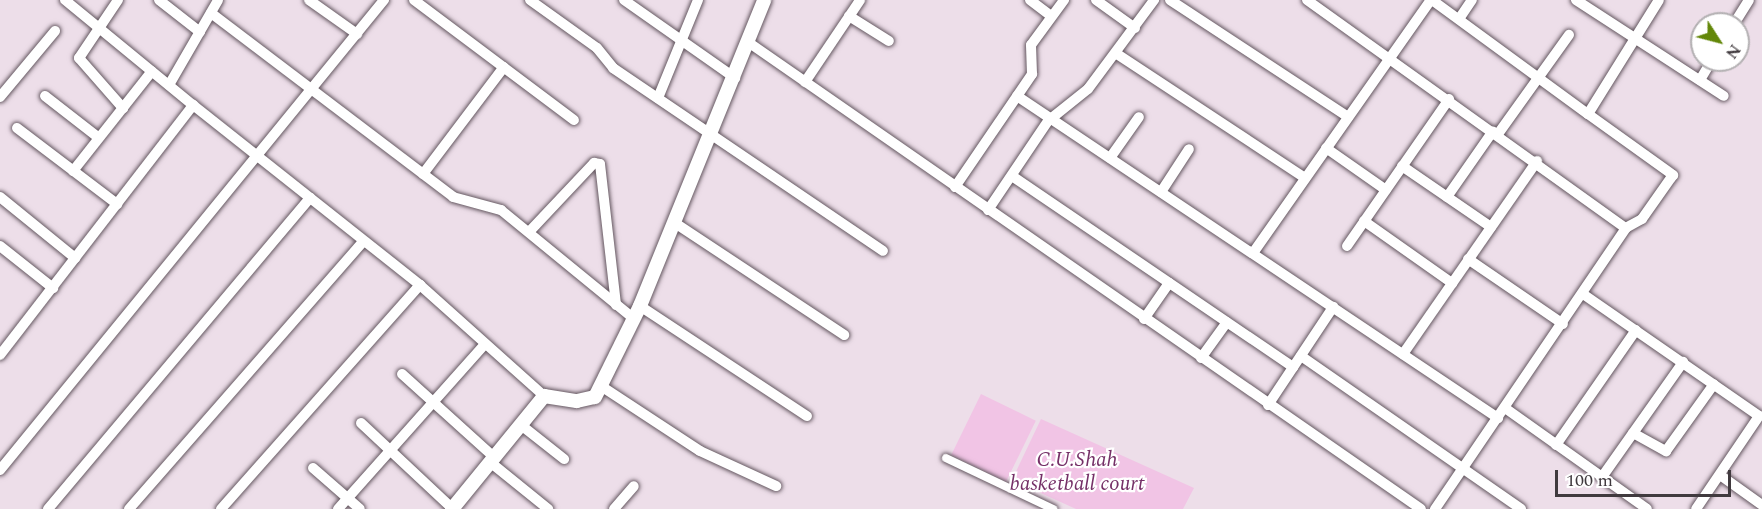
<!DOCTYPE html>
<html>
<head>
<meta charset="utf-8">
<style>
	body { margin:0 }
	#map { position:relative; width:1762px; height:509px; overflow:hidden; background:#eddee9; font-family:Spectral,serif }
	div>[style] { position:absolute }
	.green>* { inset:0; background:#f1c4e5; transform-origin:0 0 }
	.roads { filter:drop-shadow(0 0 2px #645760) drop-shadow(0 0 2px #645760) }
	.pedestrian>* { height:8px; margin:-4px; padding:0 4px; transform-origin:4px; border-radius:4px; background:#fff }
	.minor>* { height:10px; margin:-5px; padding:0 5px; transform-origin:5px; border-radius:5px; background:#fff }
	.tertiary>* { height:14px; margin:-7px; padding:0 7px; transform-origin:7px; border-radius:7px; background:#fff }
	span { translate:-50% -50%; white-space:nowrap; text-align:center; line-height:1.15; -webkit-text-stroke:4.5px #fff; paint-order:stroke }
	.park-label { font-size:21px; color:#753067; font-style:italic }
	.north { position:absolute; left:1690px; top:12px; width:60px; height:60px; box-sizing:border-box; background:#fff; border:2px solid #b3b0b2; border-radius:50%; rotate:126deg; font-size:16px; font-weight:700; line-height:24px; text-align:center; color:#403a3e }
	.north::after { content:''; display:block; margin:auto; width:21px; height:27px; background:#638709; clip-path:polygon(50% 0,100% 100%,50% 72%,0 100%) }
	.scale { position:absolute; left:1555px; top:470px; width:176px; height:27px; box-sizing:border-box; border:3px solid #403a3e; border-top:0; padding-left:8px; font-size:18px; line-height:21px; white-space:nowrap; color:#403a3e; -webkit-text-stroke:4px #fff; paint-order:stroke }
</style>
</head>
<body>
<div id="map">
	<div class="green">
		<i style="left:981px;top:394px;width:61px;height:68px;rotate:26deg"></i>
		<i style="clip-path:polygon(1041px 419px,1194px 488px,1183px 509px,1076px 509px,1012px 480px)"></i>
	</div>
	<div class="roads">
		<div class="pedestrian">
			<i style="left:946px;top:458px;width:119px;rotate:25.5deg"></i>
		</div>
		<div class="minor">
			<i style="left:65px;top:0;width:166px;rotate:39.4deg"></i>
			<i style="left:118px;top:0;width:70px;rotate:123.9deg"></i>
			<i style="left:79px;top:58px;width:67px;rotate:48.7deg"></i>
			<i style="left:159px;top:0;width:52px;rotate:38deg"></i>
			<i style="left:309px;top:0;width:59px;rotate:35.3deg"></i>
			<i style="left:414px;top:0;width:200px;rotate:36.9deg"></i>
			<i style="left:530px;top:0;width:82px;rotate:35.6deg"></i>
			<i style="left:597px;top:48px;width:26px;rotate:51deg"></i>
			<i style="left:613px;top:68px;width:326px;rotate:34.1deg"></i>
			<i style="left:624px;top:0;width:136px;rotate:35.1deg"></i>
			<i style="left:1030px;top:0;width:26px;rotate:37deg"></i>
			<i style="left:1096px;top:0;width:48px;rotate:35.7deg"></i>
			<i style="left:1170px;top:0;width:213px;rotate:33.3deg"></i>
			<i style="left:1307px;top:0;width:392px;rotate:35.6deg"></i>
			<i style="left:1626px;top:228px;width:340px;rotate:124.2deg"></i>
			<i style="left:1432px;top:0;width:193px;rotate:36.2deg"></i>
			<i style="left:1588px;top:114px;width:134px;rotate:-58.1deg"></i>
			<i style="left:1576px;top:0;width:176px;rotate:33deg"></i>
			<i style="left:211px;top:13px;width:304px;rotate:37.2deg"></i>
			<i style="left:453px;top:197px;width:50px;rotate:15.2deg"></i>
			<i style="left:501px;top:210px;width:172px;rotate:39.3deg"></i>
			<i style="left:849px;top:16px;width:47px;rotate:32deg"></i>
			<i style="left:1459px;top:19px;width:23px;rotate:-56deg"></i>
			<i style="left:1734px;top:24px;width:28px;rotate:-58deg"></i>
			<i style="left:748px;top:42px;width:819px;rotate:34.76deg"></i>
			<i style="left:1117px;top:54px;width:225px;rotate:33.4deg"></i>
			<i style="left:1700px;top:80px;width:23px;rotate:-59deg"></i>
			<i style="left:805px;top:82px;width:99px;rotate:-56.1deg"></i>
			<i style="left:169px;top:85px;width:98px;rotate:-60deg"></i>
			<i style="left:45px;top:96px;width:68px;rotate:37.9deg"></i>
			<i style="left:1017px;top:96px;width:579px;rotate:33.8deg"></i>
			<i style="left:0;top:97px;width:86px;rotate:-50.2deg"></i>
			<i style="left:658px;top:98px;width:106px;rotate:-67.8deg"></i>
			<i style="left:1588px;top:114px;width:105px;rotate:35.7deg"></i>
			<i style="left:1673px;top:175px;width:54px;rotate:125.2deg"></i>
			<i style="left:1642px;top:219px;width:18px;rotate:151deg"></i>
			<i style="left:17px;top:128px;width:126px;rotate:37.2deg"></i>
			<i style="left:1498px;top:134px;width:122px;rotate:-54.4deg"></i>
			<i style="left:1326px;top:148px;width:73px;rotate:35deg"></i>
			<i style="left:1110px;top:158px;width:50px;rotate:-54.7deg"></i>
			<i style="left:1402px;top:166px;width:108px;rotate:34.4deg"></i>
			<i style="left:73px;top:171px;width:127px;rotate:-51.7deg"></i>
			<i style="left:423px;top:174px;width:134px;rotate:-52.9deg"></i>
			<i style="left:1012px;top:176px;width:340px;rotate:34.2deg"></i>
			<i style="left:955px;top:187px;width:137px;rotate:-55.7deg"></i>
			<i style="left:1032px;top:74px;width:29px;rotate:-92deg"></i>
			<i style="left:1031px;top:45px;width:56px;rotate:-53.7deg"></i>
			<i style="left:1161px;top:192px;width:51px;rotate:-56.9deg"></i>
			<i style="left:0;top:197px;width:97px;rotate:39.1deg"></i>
			<i style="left:1447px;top:197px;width:80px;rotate:-55.1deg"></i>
			<i style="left:988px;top:210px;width:107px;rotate:-56deg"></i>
			<i style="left:1048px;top:121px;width:51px;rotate:-38.7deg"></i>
			<i style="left:1088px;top:89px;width:111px;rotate:-53.4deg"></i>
			<i style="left:1364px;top:221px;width:108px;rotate:35.2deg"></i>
			<i style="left:675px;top:223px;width:203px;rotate:33.5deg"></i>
			<i style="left:529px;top:232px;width:95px;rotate:-46.7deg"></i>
			<i style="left:594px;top:163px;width:6px;rotate:9deg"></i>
			<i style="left:600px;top:164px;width:142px;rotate:83.5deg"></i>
			<i style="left:0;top:246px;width:68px;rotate:38.4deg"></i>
			<i style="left:1347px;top:246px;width:179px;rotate:-55.2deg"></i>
			<i style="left:1253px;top:253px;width:309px;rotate:-54.9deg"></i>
			<i style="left:1468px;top:259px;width:115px;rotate:34.4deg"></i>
			<i style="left:1583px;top:294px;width:214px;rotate:34.7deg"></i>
			<i style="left:1759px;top:416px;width:112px;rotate:124.1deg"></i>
			<i style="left:640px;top:306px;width:200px;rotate:33.4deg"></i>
			<i style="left:1144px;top:319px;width:44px;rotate:-55.2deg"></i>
			<i style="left:1403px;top:354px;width:235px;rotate:-55.2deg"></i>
			<i style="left:0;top:355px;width:316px;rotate:-52.3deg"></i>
			<i style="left:193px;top:105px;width:290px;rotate:38.4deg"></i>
			<i style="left:420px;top:285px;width:166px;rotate:41.8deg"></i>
			<i style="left:1301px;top:356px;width:268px;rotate:34.8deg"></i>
			<i style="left:1201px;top:358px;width:44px;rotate:-54.2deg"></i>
			<i style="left:402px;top:374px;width:124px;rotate:42.1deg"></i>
			<i style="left:601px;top:386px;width:118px;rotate:33.3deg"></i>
			<i style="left:700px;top:451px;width:84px;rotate:24.7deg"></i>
			<i style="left:1268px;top:405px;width:118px;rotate:-56.4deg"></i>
			<i style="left:1505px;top:408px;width:174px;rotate:35.4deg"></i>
			<i style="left:361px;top:423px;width:126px;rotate:43.1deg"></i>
			<i style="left:521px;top:425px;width:55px;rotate:38.3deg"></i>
			<i style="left:1633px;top:433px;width:38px;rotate:29deg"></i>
			<i style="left:1666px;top:451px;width:82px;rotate:-54.4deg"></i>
			<i style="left:1556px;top:445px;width:140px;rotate:-55.2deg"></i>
			<i style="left:490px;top:462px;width:75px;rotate:39deg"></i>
			<i style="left:313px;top:468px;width:62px;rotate:41.1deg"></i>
			<i style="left:0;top:470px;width:607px;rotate:-50.75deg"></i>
			<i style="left:1720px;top:475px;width:52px;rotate:35.5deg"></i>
			<i style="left:1602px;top:477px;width:141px;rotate:-54.8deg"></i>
			<i style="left:48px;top:509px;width:407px;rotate:-49.9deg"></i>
			<i style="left:129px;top:509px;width:356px;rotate:-48.8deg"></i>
			<i style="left:221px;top:509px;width:300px;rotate:-48.4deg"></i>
			<i style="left:338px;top:509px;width:221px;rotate:-48.3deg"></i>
			<i style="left:614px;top:509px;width:30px;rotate:-49deg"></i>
		</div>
		<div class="tertiary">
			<i style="left:452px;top:509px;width:146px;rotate:-50.8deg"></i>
			<i style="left:544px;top:396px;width:33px;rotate:9deg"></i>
			<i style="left:577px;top:401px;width:18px;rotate:-13deg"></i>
			<i style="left:595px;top:397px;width:102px;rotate:-63.7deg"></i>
			<i style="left:640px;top:306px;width:330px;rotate:-67.9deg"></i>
		</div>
	</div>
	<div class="park-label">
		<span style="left:1077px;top:472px">C.U.Shah<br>basketball court</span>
	</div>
	<div class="north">N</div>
	<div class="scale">100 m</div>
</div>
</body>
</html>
